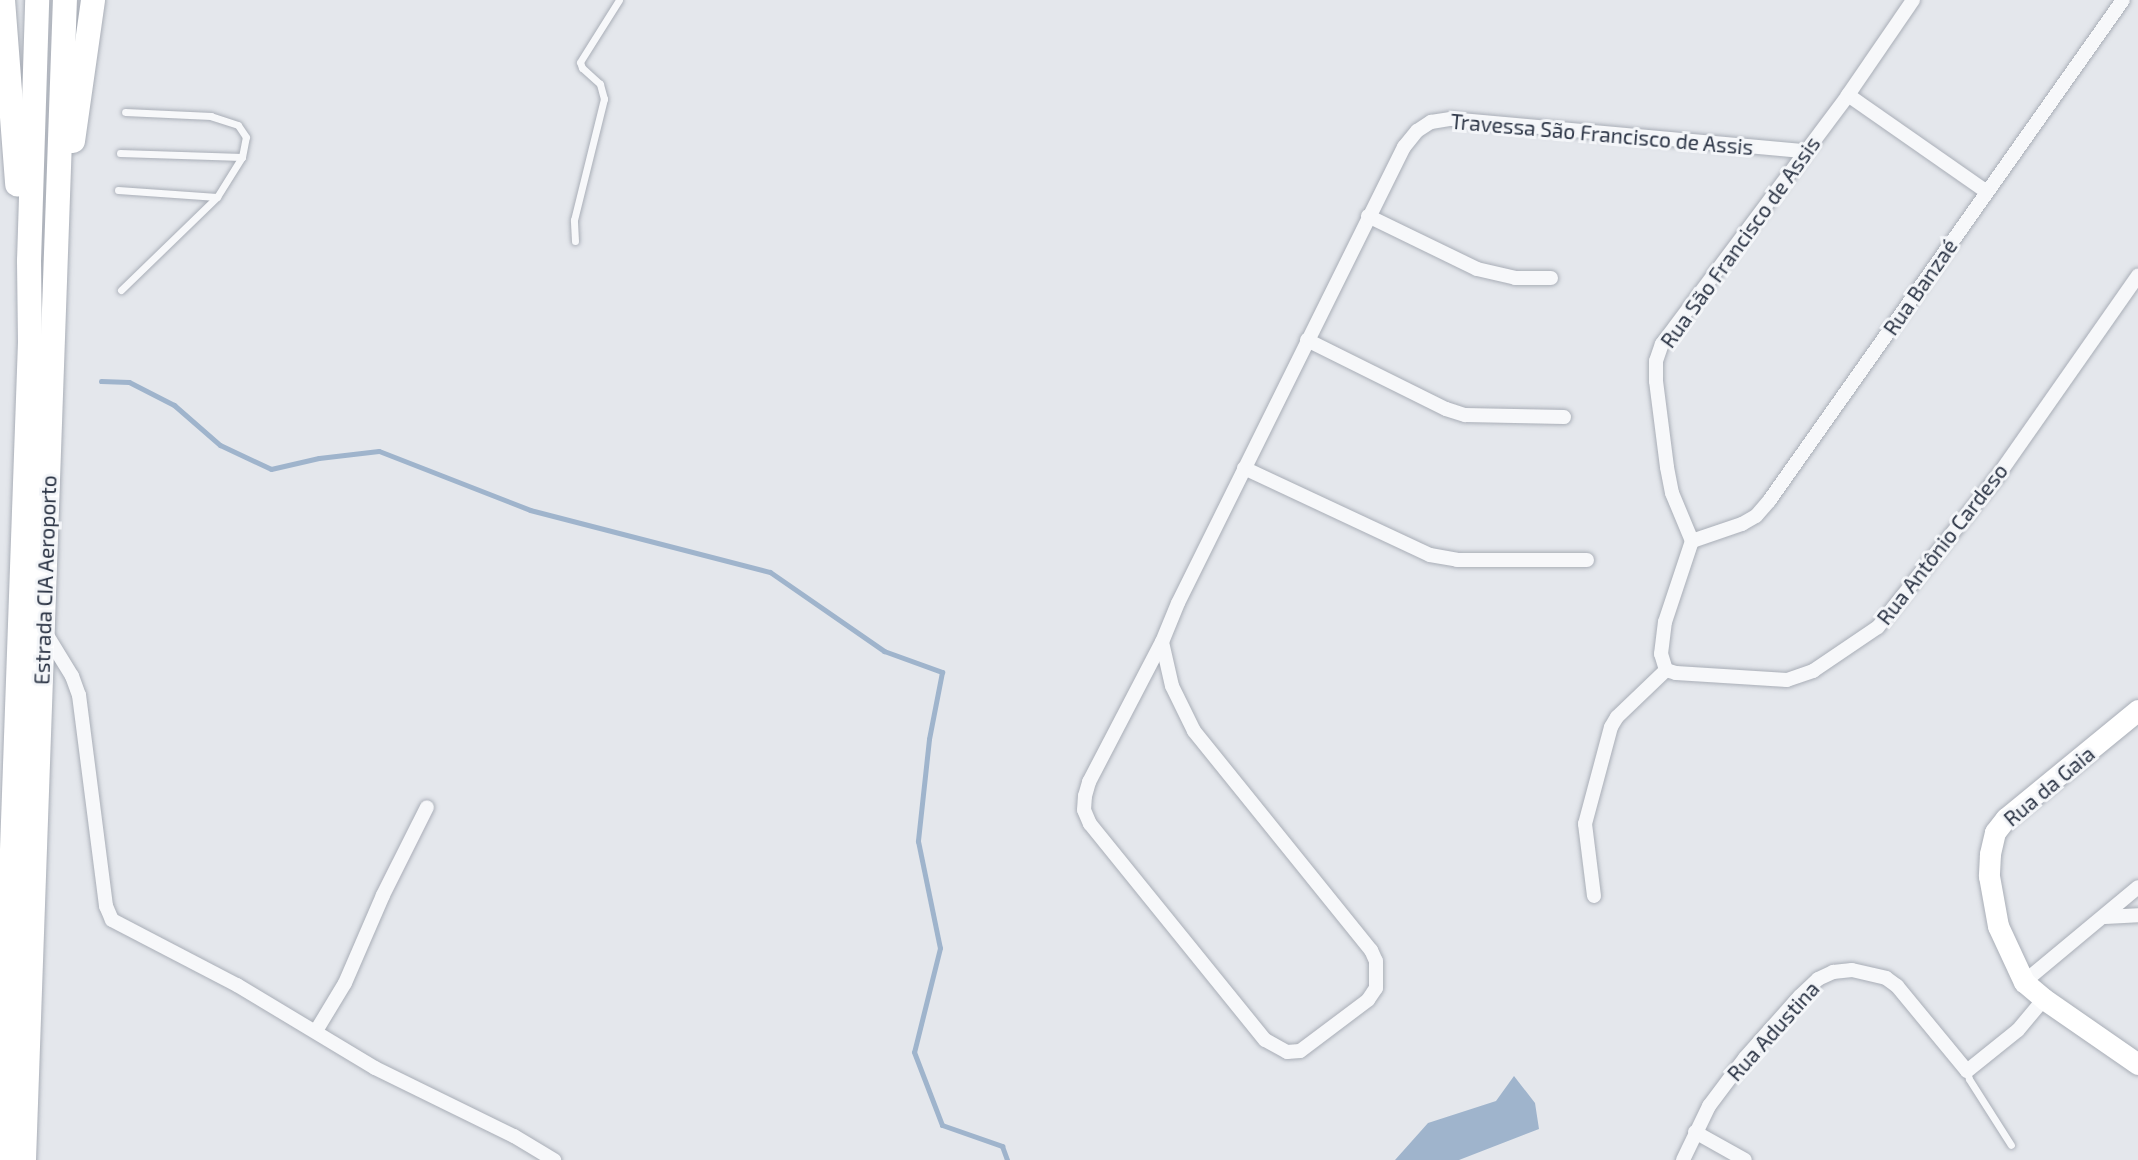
<!DOCTYPE html>
<html>
<head>
<meta charset="utf-8">
<style>
	body { margin:0 }
	#map { position:relative; width:2138px; height:1160px; overflow:hidden; background:#e4e7ec; font-family:"Exo 2",sans-serif }
	div>[style] { position:absolute }
	.water>* { inset:0; background:#9fb4cc }
	.stream>* { height:5px; margin:-2.5px; padding:0 2.5px; transform-origin:2.5px; border-radius:2.5px; background:#9fb4cc }
	.roads { filter:drop-shadow(0 0 2px #a9aeb7) drop-shadow(0 0 2px #a9aeb7) }
	.service>* { height:7px; margin:-3.5px; padding:0 3.5px; transform-origin:3.5px; border-radius:3.5px; background:#f7f8fa }
	.minor>* { height:14px; margin:-7px; padding:0 7px; transform-origin:7px; border-radius:7px; background:#f7f8fa }
	.secondary>* { height:21px; margin:-10.5px; padding:0 10.5px; transform-origin:10.5px; border-radius:10.5px; background:#fff }
	.trunk>* { height:24px; margin:-12px; padding:0 12px; transform-origin:12px; border-radius:12px; background:#fff }
	span { translate:-50% -50%; white-space:nowrap; text-align:center; line-height:1.15; -webkit-text-stroke:6px #f4f6f9; paint-order:stroke }
	.street-label { font-size:21px; color:#2b3445 }
</style>
</head>
<body>
<div id="map">
	<div class="water">
		<i style="clip-path:polygon(1514px 1076px,1535px 1103px,1539px 1129px,1459px 1160px,1395px 1160px,1428px 1123px,1496px 1101px)"></i>
	</div>
	<div class="stream">
		<i style="left:101px;top:381px;width:28px;rotate:2deg"></i>
		<i style="left:129px;top:382px;width:51px;rotate:27.1deg"></i>
		<i style="left:174px;top:405px;width:61px;rotate:41deg"></i>
		<i style="left:220px;top:445px;width:56px;rotate:25.2deg"></i>
		<i style="left:271px;top:469px;width:49px;rotate:-12.9deg"></i>
		<i style="left:319px;top:458px;width:60px;rotate:-6.7deg"></i>
		<i style="left:379px;top:451px;width:162px;rotate:21.3deg"></i>
		<i style="left:530px;top:510px;width:248px;rotate:14.5deg"></i>
		<i style="left:770px;top:572px;width:139px;rotate:34.7deg"></i>
		<i style="left:884px;top:651px;width:62px;rotate:19.9deg"></i>
		<i style="left:942px;top:672px;width:68px;rotate:101deg"></i>
		<i style="left:929px;top:739px;width:103px;rotate:96.2deg"></i>
		<i style="left:918px;top:841px;width:109px;rotate:78.4deg"></i>
		<i style="left:940px;top:948px;width:107px;rotate:104deg"></i>
		<i style="left:914px;top:1052px;width:78px;rotate:69deg"></i>
		<i style="left:942px;top:1125px;width:64px;rotate:19.3deg"></i>
		<i style="left:1002px;top:1146px;width:15px;rotate:70deg"></i>
	</div>
	<div class="roads">
		<div class="service">
			<i style="left:120px;top:153px;width:122px;rotate:1.9deg"></i>
			<i style="left:118px;top:190px;width:99px;rotate:4deg"></i>
			<i style="left:575px;top:241px;width:21px;rotate:-93deg"></i>
			<i style="left:574px;top:220px;width:125px;rotate:-76.1deg"></i>
			<i style="left:604px;top:99px;width:16px;rotate:-105deg"></i>
			<i style="left:600px;top:84px;width:24px;rotate:-138deg"></i>
			<i style="left:582px;top:68px;width:6px;rotate:-108deg"></i>
			<i style="left:580px;top:62px;width:73px;rotate:-57.8deg"></i>
			<i style="left:121px;top:290px;width:134px;rotate:-44.1deg"></i>
			<i style="left:217px;top:197px;width:47px;rotate:-58deg"></i>
			<i style="left:242px;top:157px;width:20px;rotate:-79deg"></i>
			<i style="left:246px;top:137px;width:14px;rotate:-124deg"></i>
			<i style="left:238px;top:125px;width:28px;rotate:-162deg"></i>
			<i style="left:211px;top:116px;width:86px;rotate:-177.3deg"></i>
			<i style="left:1967px;top:1071px;width:8px;rotate:76deg"></i>
			<i style="left:1969px;top:1079px;width:78px;rotate:57.5deg"></i>
		</div>
		<div class="minor">
			<i style="left:1848px;top:95px;width:169px;rotate:34.9deg"></i>
			<i style="left:1368px;top:216px;width:121px;rotate:25.9deg"></i>
			<i style="left:1477px;top:269px;width:39px;rotate:13deg"></i>
			<i style="left:1515px;top:278px;width:36px"></i>
			<i style="left:1307px;top:340px;width:155px;rotate:26.4deg"></i>
			<i style="left:1446px;top:409px;width:20px;rotate:18deg"></i>
			<i style="left:1465px;top:415px;width:99px;rotate:1.2deg"></i>
			<i style="left:1244px;top:468px;width:205px;rotate:25.1deg"></i>
			<i style="left:1430px;top:555px;width:27px;rotate:10deg"></i>
			<i style="left:1457px;top:560px;width:130px"></i>
			<i style="left:1692px;top:541px;width:53px;rotate:-18.8deg"></i>
			<i style="left:1742px;top:524px;width:16px;rotate:-30deg"></i>
			<i style="left:1756px;top:516px;width:20px;rotate:-49deg"></i>
			<i style="left:1769px;top:501px;width:613px;rotate:-54.76deg"></i>
			<i style="left:45px;top:632px;width:52px;rotate:58.5deg"></i>
			<i style="left:72px;top:676px;width:20px;rotate:70deg"></i>
			<i style="left:79px;top:695px;width:213px;rotate:82.7deg"></i>
			<i style="left:106px;top:906px;width:15px;rotate:67deg"></i>
			<i style="left:112px;top:920px;width:141px;rotate:27.5deg"></i>
			<i style="left:237px;top:985px;width:161px;rotate:31deg"></i>
			<i style="left:375px;top:1068px;width:155px;rotate:26.1deg"></i>
			<i style="left:514px;top:1136px;width:47px;rotate:31deg"></i>
			<i style="left:1162px;top:642px;width:45px;rotate:77.2deg"></i>
			<i style="left:1172px;top:686px;width:50px;rotate:63.9deg"></i>
			<i style="left:1194px;top:731px;width:282px;rotate:51.1deg"></i>
			<i style="left:1371px;top:950px;width:12px;rotate:66deg"></i>
			<i style="left:1376px;top:961px;width:27px;rotate:90deg"></i>
			<i style="left:1376px;top:988px;width:14px;rotate:124deg"></i>
			<i style="left:1368px;top:1000px;width:85px;rotate:143.1deg"></i>
			<i style="left:1300px;top:1051px;width:13px;rotate:176deg"></i>
			<i style="left:1287px;top:1052px;width:25px;rotate:-151deg"></i>
			<i style="left:1265px;top:1040px;width:278px;rotate:-129deg"></i>
			<i style="left:1090px;top:824px;width:15px;rotate:-113deg"></i>
			<i style="left:1084px;top:810px;width:14px;rotate:-86deg"></i>
			<i style="left:1085px;top:796px;width:15px;rotate:-74deg"></i>
			<i style="left:1089px;top:782px;width:158px;rotate:-62.5deg"></i>
			<i style="left:1162px;top:642px;width:42px;rotate:-67.7deg"></i>
			<i style="left:1178px;top:603px;width:509px;rotate:-63.64deg"></i>
			<i style="left:1404px;top:147px;width:21px;rotate:-51deg"></i>
			<i style="left:1417px;top:131px;width:17px;rotate:-33deg"></i>
			<i style="left:1431px;top:122px;width:20px;rotate:-9deg"></i>
			<i style="left:1451px;top:119px;width:354px;rotate:5.2deg"></i>
			<i style="left:1666px;top:670px;width:17px;rotate:-107deg"></i>
			<i style="left:1661px;top:654px;width:32px;rotate:-83deg"></i>
			<i style="left:1665px;top:622px;width:85px;rotate:-71.6deg"></i>
			<i style="left:1692px;top:541px;width:52px;rotate:-112.6deg"></i>
			<i style="left:1672px;top:493px;width:26px;rotate:-101deg"></i>
			<i style="left:1667px;top:467px;width:87px;rotate:-97.3deg"></i>
			<i style="left:1656px;top:381px;width:20px;rotate:-90deg"></i>
			<i style="left:1656px;top:361px;width:18px;rotate:-71deg"></i>
			<i style="left:1662px;top:344px;width:311px;rotate:-53.2deg"></i>
			<i style="left:1848px;top:95px;width:115px;rotate:-55.6deg"></i>
			<i style="left:1666px;top:670px;width:10px;rotate:17deg"></i>
			<i style="left:1676px;top:673px;width:111px;rotate:3.6deg"></i>
			<i style="left:1787px;top:680px;width:28px;rotate:-19deg"></i>
			<i style="left:1813px;top:671px;width:78px;rotate:-34.1deg"></i>
			<i style="left:1878px;top:627px;width:191px;rotate:-51.6deg"></i>
			<i style="left:1997px;top:477px;width:246px;rotate:-55deg"></i>
			<i style="left:1594px;top:896px;width:73px;rotate:-97.1deg"></i>
			<i style="left:1585px;top:824px;width:100px;rotate:-75deg"></i>
			<i style="left:1611px;top:727px;width:12px;rotate:-59deg"></i>
			<i style="left:1617px;top:717px;width:68px;rotate:-43.8deg"></i>
			<i style="left:2105px;top:917px;width:33px;rotate:-3deg"></i>
			<i style="left:2024px;top:982px;width:148px;rotate:-39.8deg"></i>
			<i style="left:316px;top:1031px;width:56px;rotate:-58.9deg"></i>
			<i style="left:345px;top:983px;width:96px;rotate:-66.6deg"></i>
			<i style="left:383px;top:895px;width:98px;rotate:-63.4deg"></i>
			<i style="left:1695px;top:1132px;width:57px;rotate:29.2deg"></i>
			<i style="left:1683px;top:1160px;width:60px;rotate:-64.3deg"></i>
			<i style="left:1709px;top:1106px;width:60px;rotate:-53.1deg"></i>
			<i style="left:1745px;top:1058px;width:83px;rotate:-48.4deg"></i>
			<i style="left:1800px;top:996px;width:25px;rotate:-43deg"></i>
			<i style="left:1818px;top:979px;width:17px;rotate:-25deg"></i>
			<i style="left:1833px;top:972px;width:19px;rotate:-6deg"></i>
			<i style="left:1852px;top:970px;width:35px;rotate:13deg"></i>
			<i style="left:1886px;top:978px;width:14px;rotate:36deg"></i>
			<i style="left:1897px;top:986px;width:110px;rotate:50.5deg"></i>
			<i style="left:1967px;top:1071px;width:65px;rotate:-38.8deg"></i>
			<i style="left:2018px;top:1030px;width:40px;rotate:-50deg"></i>
		</div>
		<div class="secondary">
			<i style="left:2138px;top:710px;width:171px;rotate:140.7deg"></i>
			<i style="left:2006px;top:818px;width:18px;rotate:128deg"></i>
			<i style="left:1995px;top:832px;width:23px;rotate:103deg"></i>
			<i style="left:1990px;top:854px;width:22px;rotate:93deg"></i>
			<i style="left:1989px;top:876px;width:51px;rotate:79.8deg"></i>
			<i style="left:1998px;top:926px;width:62px;rotate:65.1deg"></i>
			<i style="left:2024px;top:982px;width:26px;rotate:40deg"></i>
			<i style="left:2044px;top:999px;width:114px;rotate:34.7deg"></i>
		</div>
		<div class="trunk">
			<i style="left:3px;top:0;width:185px;rotate:85.6deg"></i>
			<i style="left:73px;top:141px;width:142px;rotate:-81.9deg"></i>
			<i style="left:1px;top:1160px;width:818px;rotate:-87.97deg"></i>
			<i style="left:30px;top:343px;width:82px;rotate:-90.7deg"></i>
			<i style="left:29px;top:261px;width:261px;rotate:-88.2deg"></i>
			<i style="left:24px;top:1160px;width:1161px;rotate:-87.98deg"></i>
		</div>
	</div>
	<div class="street-label">
		<span style="left:1602px;top:134px;rotate:5deg">Travessa São Francisco de Assis</span>
		<span style="left:1740px;top:242px;rotate:-54deg">Rua São Francisco de Assis</span>
		<span style="left:1920px;top:287px;rotate:-55deg">Rua Banzaé</span>
		<span style="left:1942px;top:544px;rotate:-52deg">Rua Antônio Cardeso</span>
		<span style="left:45px;top:580px;rotate:-88deg">Estrada CIA Aeroporto</span>
		<span style="left:2049px;top:786px;rotate:-40deg">Rua da Gaia</span>
		<span style="left:1773px;top:1031px;rotate:-48deg">Rua Adustina</span>
	</div>
</div>
</body>
</html>
